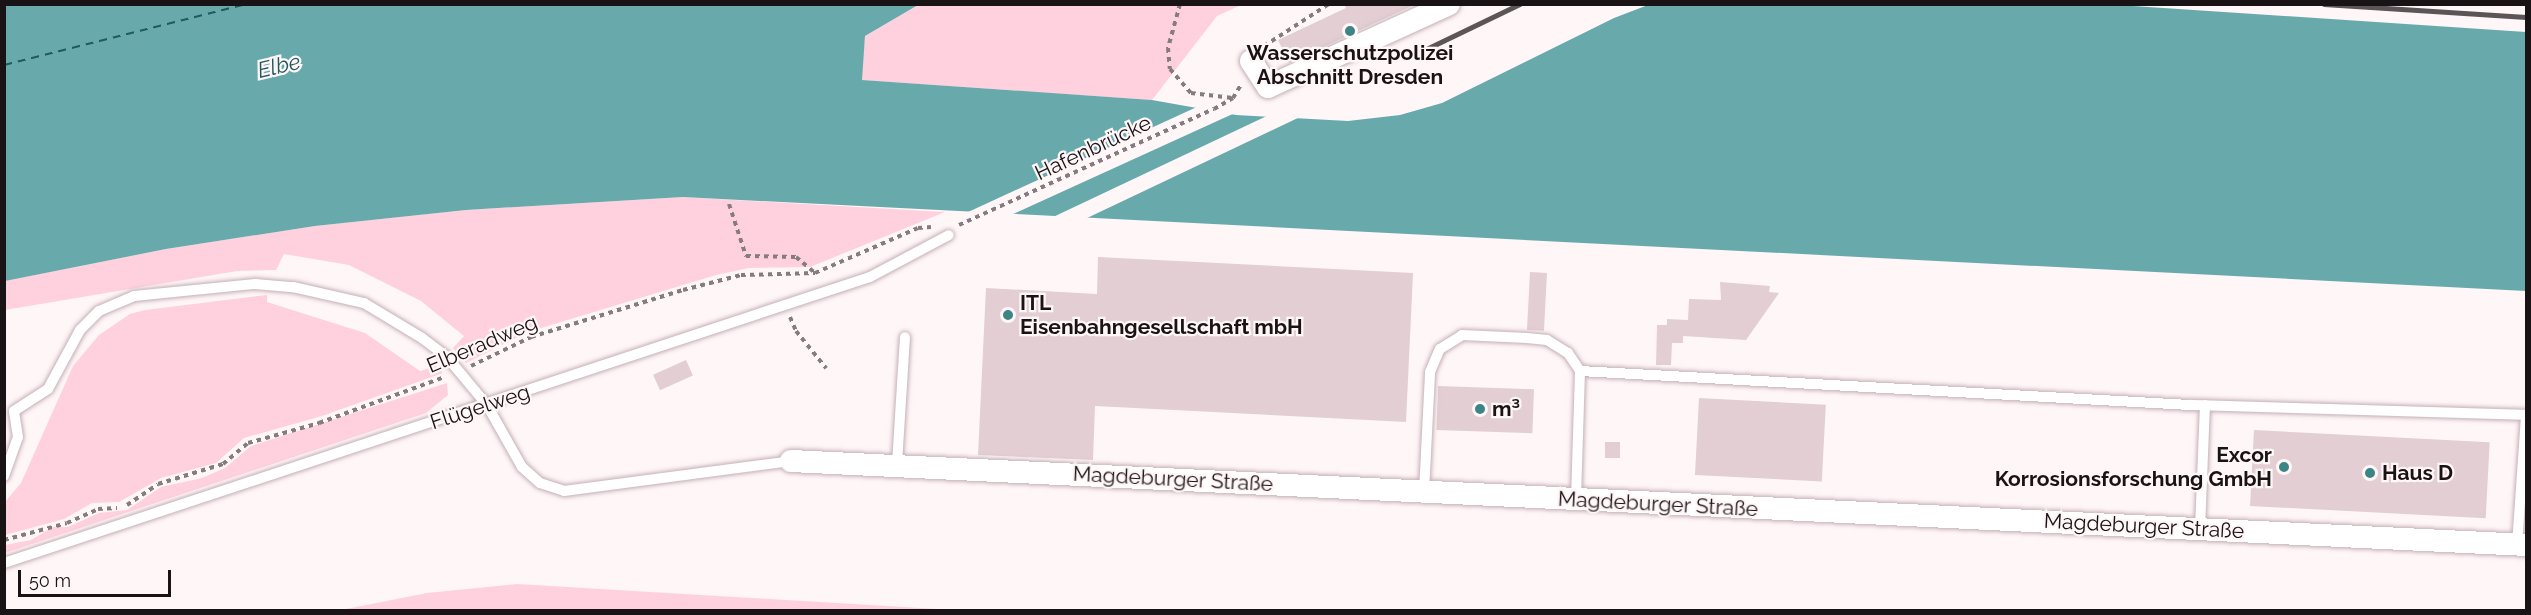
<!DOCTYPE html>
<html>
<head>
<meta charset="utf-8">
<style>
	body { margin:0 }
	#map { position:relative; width:2531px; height:615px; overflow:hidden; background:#fff6f8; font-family:Raleway,sans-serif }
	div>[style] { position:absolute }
	.green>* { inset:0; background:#ffd1de }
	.water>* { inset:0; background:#68aaac }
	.pier>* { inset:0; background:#fff6f8 }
	.ferry>* { height:1.5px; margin-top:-0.75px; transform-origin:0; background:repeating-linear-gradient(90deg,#225a5c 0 8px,transparent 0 14px) }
	.building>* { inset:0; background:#e2ced3; transform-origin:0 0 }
	.path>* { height:4px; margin-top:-2px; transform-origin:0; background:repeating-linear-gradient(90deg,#847c7e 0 4.5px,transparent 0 9px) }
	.roads { filter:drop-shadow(0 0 2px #c4b0b6) drop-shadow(0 0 2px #c4b0b6) }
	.lane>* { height:10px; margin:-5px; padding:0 5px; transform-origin:5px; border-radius:5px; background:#fff }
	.street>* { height:22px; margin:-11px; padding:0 11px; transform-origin:11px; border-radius:11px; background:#fff }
	.rail>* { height:4.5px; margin:-2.25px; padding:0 2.25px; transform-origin:2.25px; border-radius:2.25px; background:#5c5557 }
	.dots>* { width:16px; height:16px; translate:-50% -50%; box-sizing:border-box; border:3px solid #fff6f8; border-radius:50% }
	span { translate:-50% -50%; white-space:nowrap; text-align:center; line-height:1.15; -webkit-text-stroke:4.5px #fff6f8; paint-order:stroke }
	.poi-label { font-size:21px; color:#1a1315; font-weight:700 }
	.left { translate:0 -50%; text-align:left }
	.right { translate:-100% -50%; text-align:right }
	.street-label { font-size:21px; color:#1a1315 }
	.water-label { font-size:22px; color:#225a5c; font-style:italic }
	.frame { position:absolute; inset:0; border:6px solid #1a1315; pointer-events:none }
	.scale { position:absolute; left:18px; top:570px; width:153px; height:27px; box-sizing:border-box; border:3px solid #1a1315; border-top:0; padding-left:8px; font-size:18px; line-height:21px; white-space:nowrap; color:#1a1315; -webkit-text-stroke:4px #fff6f8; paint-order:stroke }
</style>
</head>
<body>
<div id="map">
	<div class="green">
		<i style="clip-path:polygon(918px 5px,1241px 5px,1217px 16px,1152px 100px,861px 80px,865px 36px)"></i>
		<i style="clip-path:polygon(683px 197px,945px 212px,810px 267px,749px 268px,716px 275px,528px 332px,466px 363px,453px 348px,464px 336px,421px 301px,349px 265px,284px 254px,276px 270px,237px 271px,5px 310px,4px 281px,166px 249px,315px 226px,466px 210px)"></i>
		<i style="clip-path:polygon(267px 295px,267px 302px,365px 333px,420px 371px,436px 366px,443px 373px,322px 416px,244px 438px,216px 463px,161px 478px,119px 502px,92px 503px,64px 519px,5px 535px,5px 502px,21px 483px,73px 366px,99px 335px,130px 314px,145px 310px)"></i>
		<i style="clip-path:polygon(447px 383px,448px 395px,426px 413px,5px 553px,5px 545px,31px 540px,53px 527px,68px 527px,99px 513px,127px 510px,161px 487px,202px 478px,225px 468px,251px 446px)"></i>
		<i style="clip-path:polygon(517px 584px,954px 610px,341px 610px,427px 593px)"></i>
	</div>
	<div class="water">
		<i style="clip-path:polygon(2103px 4px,2526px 32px,2526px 291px,683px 197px,466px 210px,315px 226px,166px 249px,5px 281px,5px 5px,918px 5px,865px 36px,862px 80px,1152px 100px,1236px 115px,1348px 121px,1400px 115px,1442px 103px,1614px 18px,1648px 5px)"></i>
	</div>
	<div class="pier">
		<i style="clip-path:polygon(1199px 106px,1237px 112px,1011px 215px,966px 213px)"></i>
		<i style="clip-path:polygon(1271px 114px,1302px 116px,1085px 219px,1051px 218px)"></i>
	</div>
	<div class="ferry">
		<i style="left:4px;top:65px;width:250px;rotate:-14.1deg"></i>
	</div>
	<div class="building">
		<i style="clip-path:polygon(1344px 4px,1416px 4px,1289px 63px,1278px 40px,1346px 8px)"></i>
		<i style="clip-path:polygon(1098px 257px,1413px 273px,1406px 422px,1095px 406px,1093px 460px,978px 455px,986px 288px,1097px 294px)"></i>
		<i style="left:1530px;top:272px;width:17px;height:58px;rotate:3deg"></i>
		<i style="clip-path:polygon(1720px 282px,1770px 286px,1769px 292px,1779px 293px,1746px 340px,1683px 336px,1683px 343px,1672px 343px,1671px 365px,1656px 365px,1657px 325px,1667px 325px,1667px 319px,1688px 320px,1689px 299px,1721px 300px)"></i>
		<i style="left:686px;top:360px;width:17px;height:36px;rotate:66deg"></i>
		<i style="left:1438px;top:386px;width:96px;height:44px;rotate:2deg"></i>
		<i style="left:1699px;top:398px;width:127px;height:77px;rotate:3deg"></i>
		<i style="left:2254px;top:430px;width:236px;height:76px;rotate:3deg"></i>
		<i style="left:1605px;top:442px;width:15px;height:16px"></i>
	</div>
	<div class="path">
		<i style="left:1180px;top:4px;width:46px;rotate:105.3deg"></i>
		<i style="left:1168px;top:48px;width:21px;rotate:85deg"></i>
		<i style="left:1170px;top:69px;width:32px;rotate:49deg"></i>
		<i style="left:1191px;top:93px;width:42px;rotate:6.8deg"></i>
		<i style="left:1264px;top:46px;width:77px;rotate:-32.9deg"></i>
		<i style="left:729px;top:204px;width:55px;rotate:71.9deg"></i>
		<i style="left:746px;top:256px;width:50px;rotate:1.1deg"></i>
		<i style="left:796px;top:257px;width:23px;rotate:40deg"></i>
		<i style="left:959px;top:225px;width:280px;rotate:-24.5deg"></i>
		<i style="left:1214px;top:109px;width:22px;rotate:-30deg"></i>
		<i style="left:1233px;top:98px;width:17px;rotate:-59deg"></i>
		<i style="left:790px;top:317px;width:15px;rotate:67deg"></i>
		<i style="left:796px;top:331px;width:48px;rotate:51deg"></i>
		<i style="left:471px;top:366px;width:67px;rotate:-25.8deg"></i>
		<i style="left:531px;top:337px;width:159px;rotate:-17.2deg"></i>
		<i style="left:683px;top:290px;width:60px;rotate:-14.5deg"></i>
		<i style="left:741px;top:275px;width:74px;rotate:-1.5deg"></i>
		<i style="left:815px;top:273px;width:112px;rotate:-23.6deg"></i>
		<i style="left:918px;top:228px;width:13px;rotate:-4deg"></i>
		<i style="left:127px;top:505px;width:37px;rotate:-34deg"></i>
		<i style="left:158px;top:484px;width:68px;rotate:-17.1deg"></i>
		<i style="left:223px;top:464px;width:33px;rotate:-40deg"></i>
		<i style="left:248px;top:443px;width:74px;rotate:-15.7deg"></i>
		<i style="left:319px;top:423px;width:134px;rotate:-20.1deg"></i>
		<i style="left:4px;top:540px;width:65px;rotate:-15.1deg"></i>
		<i style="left:67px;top:523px;width:34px;rotate:-24deg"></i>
		<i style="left:98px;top:509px;width:19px;rotate:-3deg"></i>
	</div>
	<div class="roads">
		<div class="lane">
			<i style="left:1580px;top:371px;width:611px;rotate:3.19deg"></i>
			<i style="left:2190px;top:405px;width:336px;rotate:1.7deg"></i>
			<i style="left:897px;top:464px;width:127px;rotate:-86.4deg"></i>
			<i style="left:4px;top:476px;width:41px;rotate:-70.3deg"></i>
			<i style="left:18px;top:437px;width:26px;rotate:-99deg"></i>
			<i style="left:14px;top:411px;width:40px;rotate:-32.9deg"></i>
			<i style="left:48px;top:389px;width:67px;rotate:-61.5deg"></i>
			<i style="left:80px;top:330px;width:27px;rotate:-45deg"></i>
			<i style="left:99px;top:311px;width:38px;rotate:-23deg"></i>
			<i style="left:134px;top:296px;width:122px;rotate:-5.7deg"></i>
			<i style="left:255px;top:284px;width:38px;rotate:5deg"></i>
			<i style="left:293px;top:287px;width:73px;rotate:12.7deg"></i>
			<i style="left:364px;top:303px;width:68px;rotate:31.1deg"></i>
			<i style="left:422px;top:338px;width:31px;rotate:37deg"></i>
			<i style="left:447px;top:357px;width:62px;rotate:50.2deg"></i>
			<i style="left:487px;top:405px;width:71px;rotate:60.6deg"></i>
			<i style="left:522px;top:467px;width:24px;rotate:42deg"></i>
			<i style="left:540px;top:483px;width:25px;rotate:18deg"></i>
			<i style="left:564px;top:491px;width:229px;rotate:-7.5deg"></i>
			<i style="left:1424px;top:492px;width:120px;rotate:-87.1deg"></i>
			<i style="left:1430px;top:372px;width:25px;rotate:-67deg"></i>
			<i style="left:1440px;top:349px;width:26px;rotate:-32deg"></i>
			<i style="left:1462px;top:335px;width:65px;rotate:2.6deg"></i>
			<i style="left:1527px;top:338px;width:20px;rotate:6deg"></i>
			<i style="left:1547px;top:340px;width:25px;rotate:32deg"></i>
			<i style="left:1568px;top:353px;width:22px;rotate:56deg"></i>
			<i style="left:1580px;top:371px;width:129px;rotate:91.8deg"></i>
			<i style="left:2200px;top:529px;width:124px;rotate:-87.7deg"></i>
			<i style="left:2517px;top:545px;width:130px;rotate:-86deg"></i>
			<i style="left:4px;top:563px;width:912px;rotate:-18.28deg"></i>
			<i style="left:870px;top:277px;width:89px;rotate:-28deg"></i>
		</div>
		<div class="street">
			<i style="left:1251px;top:61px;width:31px;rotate:57deg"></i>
			<i style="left:1268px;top:87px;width:199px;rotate:-24.6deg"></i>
			<i style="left:791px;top:461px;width:1737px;rotate:2.77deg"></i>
		</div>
	</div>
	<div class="rail">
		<i style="left:2324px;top:4px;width:202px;rotate:3.7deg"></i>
		<i style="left:1418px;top:53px;width:113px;rotate:-25.7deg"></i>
	</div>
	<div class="dots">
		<i style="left:1350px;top:31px;background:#3c8586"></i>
		<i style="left:1008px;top:315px;background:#3c8586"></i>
		<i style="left:1480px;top:409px;background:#3c8586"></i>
		<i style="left:2284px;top:467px;background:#3c8586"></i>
		<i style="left:2370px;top:473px;background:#3c8586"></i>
	</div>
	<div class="poi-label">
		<span style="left:1350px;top:65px">Wasserschutzpolizei<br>Abschnitt Dresden</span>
		<span class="left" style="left:1020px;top:315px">ITL<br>Eisenbahngesellschaft mbH</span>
		<span class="left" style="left:1492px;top:409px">m³</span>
		<span class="right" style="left:2272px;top:467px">Excor<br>Korrosionsforschung GmbH</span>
		<span class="left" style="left:2382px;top:473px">Haus D</span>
	</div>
	<div class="street-label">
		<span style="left:1093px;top:148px;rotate:-25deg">Hafenbrücke</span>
		<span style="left:482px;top:344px;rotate:-23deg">Elberadweg</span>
		<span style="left:480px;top:407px;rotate:-18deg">Flügelweg</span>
		<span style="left:1173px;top:479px;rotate:3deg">Magdeburger Straße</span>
		<span style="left:1658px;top:504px;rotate:3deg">Magdeburger Straße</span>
		<span style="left:2144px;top:526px;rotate:3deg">Magdeburger Straße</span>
	</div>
	<div class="water-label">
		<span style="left:279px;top:66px;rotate:-13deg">Elbe</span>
	</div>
	<div class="frame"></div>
	<div class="scale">50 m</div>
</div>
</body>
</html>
